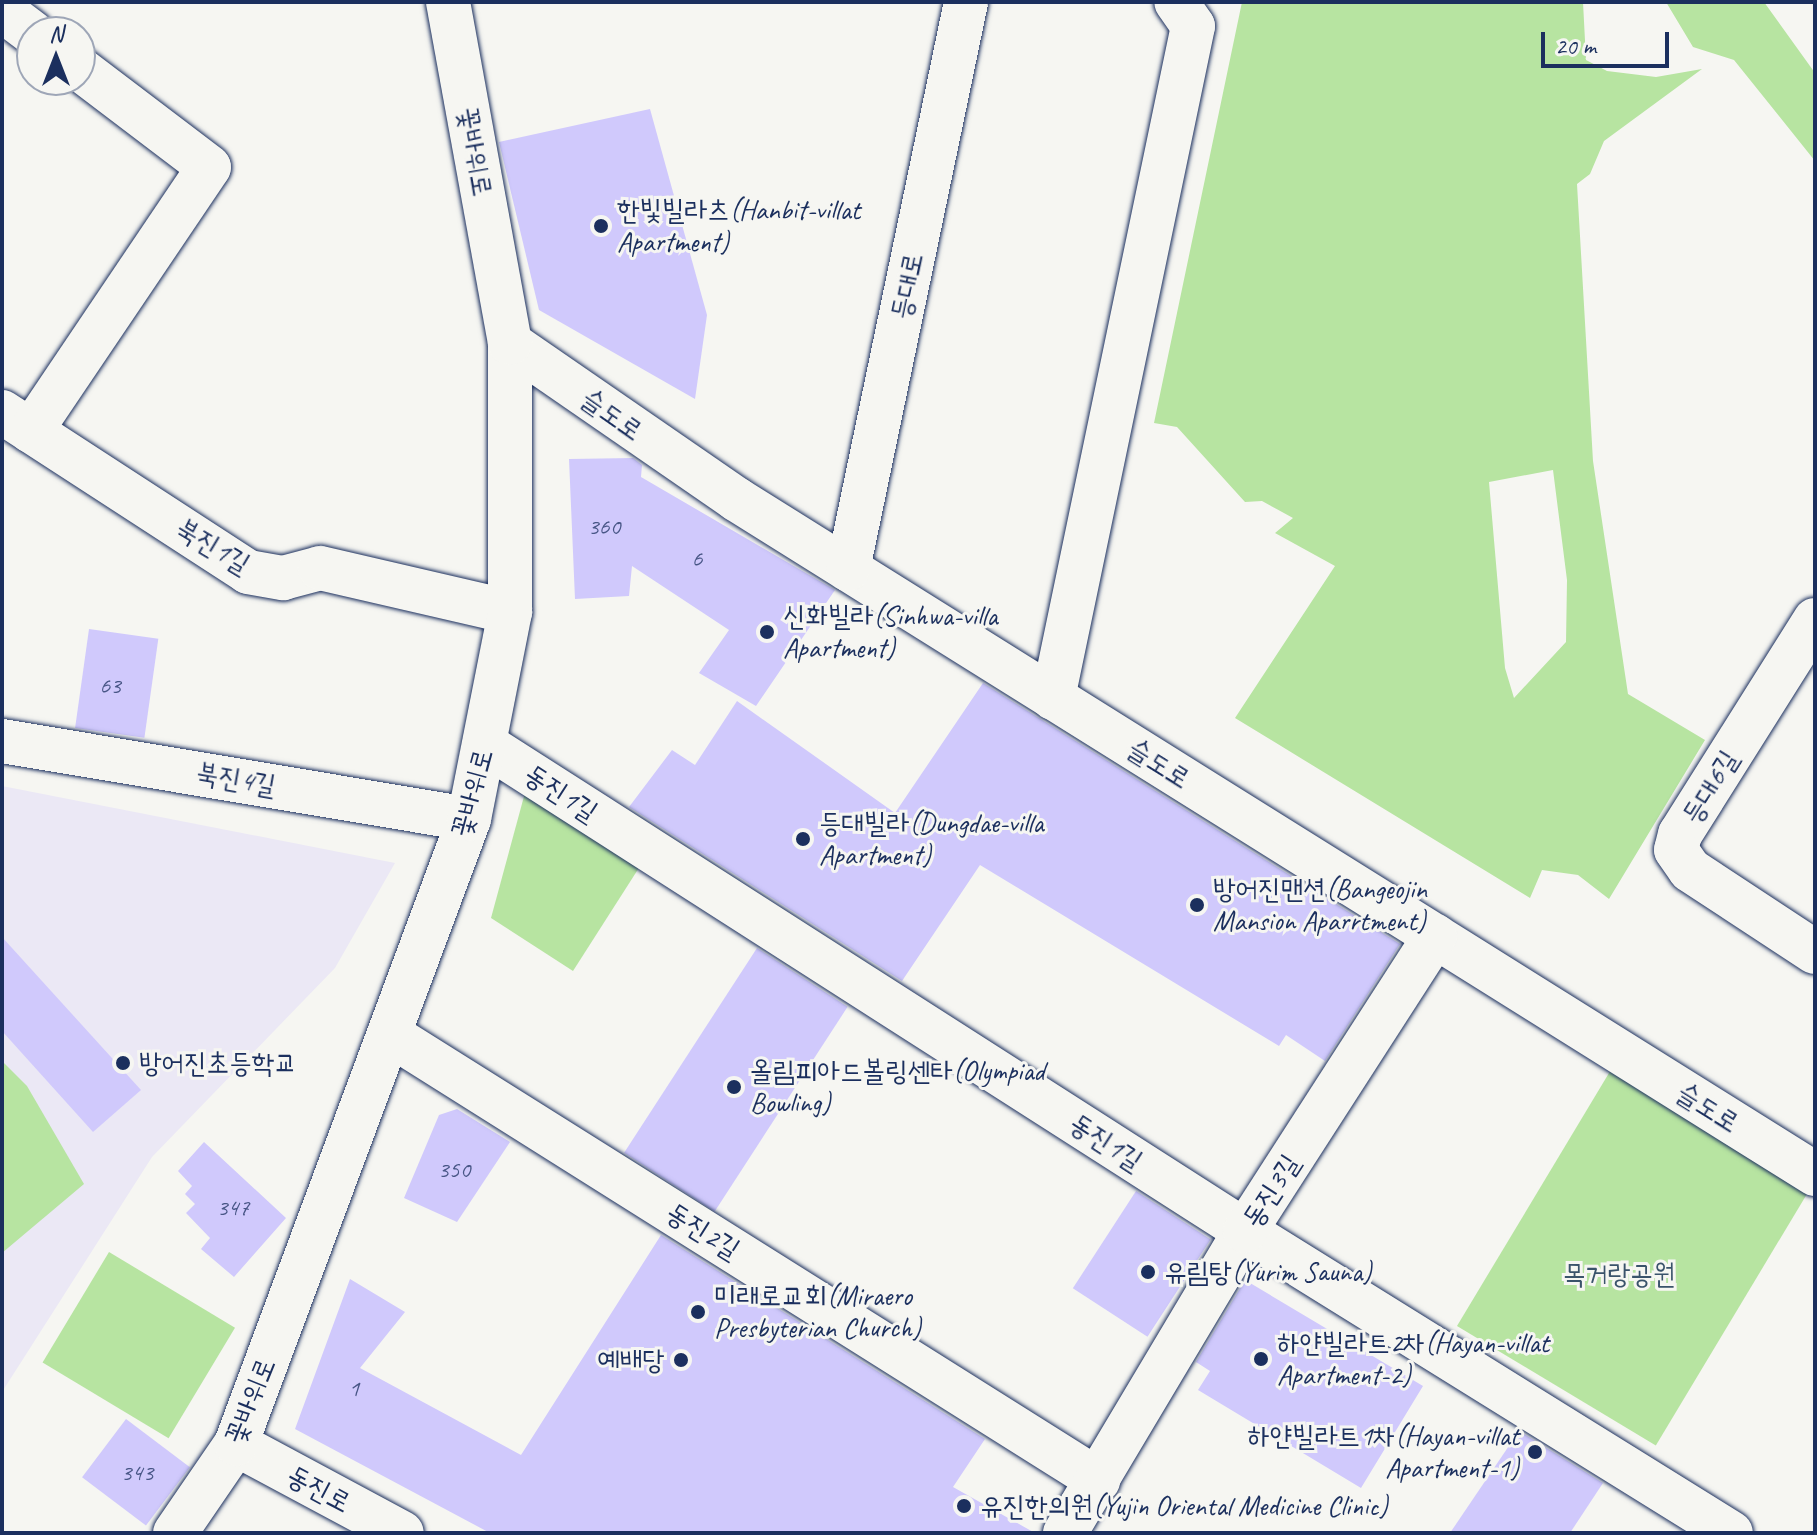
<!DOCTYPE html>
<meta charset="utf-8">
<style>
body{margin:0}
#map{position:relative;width:1817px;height:1535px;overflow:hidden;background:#f6f6f2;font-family:Caveat,"Poor Story",sans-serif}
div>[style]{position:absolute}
.built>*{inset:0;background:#ebe8f5}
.green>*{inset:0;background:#b7e4a1;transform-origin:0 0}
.building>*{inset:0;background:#d0c9fc;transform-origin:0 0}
.roads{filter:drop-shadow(0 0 2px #1b2f5e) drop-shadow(0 0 2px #1b2f5e)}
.minor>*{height:44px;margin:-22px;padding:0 22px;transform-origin:22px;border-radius:22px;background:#f6f6f2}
.tertiary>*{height:44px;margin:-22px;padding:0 22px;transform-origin:22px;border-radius:22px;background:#f6f6f2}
.dots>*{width:22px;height:22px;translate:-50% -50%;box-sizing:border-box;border:4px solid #f6f6f2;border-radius:50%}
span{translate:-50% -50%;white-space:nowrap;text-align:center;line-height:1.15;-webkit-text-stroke:6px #f6f6f2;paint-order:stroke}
.number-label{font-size:24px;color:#485686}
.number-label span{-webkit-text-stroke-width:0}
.street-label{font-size:28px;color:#1b2f5e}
.poi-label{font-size:28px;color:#1b2f5e}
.left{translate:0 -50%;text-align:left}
.right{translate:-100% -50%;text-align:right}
.park-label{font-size:28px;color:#3a536b}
.frame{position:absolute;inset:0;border:4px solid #1b2f5e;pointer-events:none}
.north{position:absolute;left:16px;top:16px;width:80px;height:80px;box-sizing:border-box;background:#f6f6f2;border:2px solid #9ea6b7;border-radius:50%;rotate:0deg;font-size:22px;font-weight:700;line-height:32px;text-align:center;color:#1b2f5e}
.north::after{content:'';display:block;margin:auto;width:28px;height:36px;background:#1b2f5e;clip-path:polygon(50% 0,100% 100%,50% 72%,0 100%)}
.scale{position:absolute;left:1541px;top:32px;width:128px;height:36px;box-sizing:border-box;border:4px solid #1b2f5e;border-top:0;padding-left:10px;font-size:24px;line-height:28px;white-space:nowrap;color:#1b2f5e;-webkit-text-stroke:6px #f6f6f2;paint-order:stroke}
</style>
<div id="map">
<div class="built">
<div style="clip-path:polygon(2px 786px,395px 863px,335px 968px,152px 1157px,2px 1392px)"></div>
</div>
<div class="green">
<div style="clip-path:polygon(evenodd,1242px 2px,1583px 2px,1586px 60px,1607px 71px,1656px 77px,1702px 69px,1604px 141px,1590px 174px,1577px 184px,1593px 461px,1628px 694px,1705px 740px,1609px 899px,1578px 875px,1542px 870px,1530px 898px,1235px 718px,1335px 566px,1275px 533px,1293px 518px,1262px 501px,1245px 502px,1177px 427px,1154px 423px,1242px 2px,1553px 470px,1567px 580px,1566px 642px,1514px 698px,1505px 668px,1489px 482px,1553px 470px)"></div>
<div style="clip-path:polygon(1666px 2px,1764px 2px,1815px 73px,1815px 161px,1734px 60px,1693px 47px)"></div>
<div style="clip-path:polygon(526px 789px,644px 860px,573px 971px,491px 918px)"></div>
<div style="clip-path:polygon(2px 1061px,27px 1086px,84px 1184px,2px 1253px)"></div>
<div style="left:1612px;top:1068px;width:232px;height:301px;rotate:31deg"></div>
<div style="left:109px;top:1252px;width:147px;height:129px;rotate:31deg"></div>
</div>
<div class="building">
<div style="clip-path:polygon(650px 109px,707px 315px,695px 399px,539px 310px,499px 142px)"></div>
<div style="clip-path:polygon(633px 458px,642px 465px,641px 477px,835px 590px,756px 706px,699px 673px,729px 630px,632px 566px,629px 596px,575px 599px,569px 459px)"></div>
<div style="left:89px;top:629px;width:70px;height:100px;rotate:8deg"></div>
<div style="clip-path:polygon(983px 683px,1400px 944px,1325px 1061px,1286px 1035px,1279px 1046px,980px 865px,902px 981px,629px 807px,672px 750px,695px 765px,737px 701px,895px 813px)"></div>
<div style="clip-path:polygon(2px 937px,141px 1090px,93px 1132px,2px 1031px)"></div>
<div style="left:757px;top:948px;width:108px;height:244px;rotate:33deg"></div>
<div style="clip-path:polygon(457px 1109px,510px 1142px,457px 1222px,404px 1198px,439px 1115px)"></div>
<div style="clip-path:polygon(204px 1142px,286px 1218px,234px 1277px,201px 1249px,210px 1238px,186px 1213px,195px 1204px,185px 1194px,192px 1186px,178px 1171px)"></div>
<div style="left:1136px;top:1191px;width:89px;height:116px;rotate:33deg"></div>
<div style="clip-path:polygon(661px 1235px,985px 1439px,953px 1487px,1035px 1533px,490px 1533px,295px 1429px,350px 1279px,405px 1312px,360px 1368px,521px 1455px)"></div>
<div style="clip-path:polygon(1245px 1280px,1423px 1386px,1361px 1488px,1198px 1390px,1210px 1371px,1196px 1362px)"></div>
<div style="left:126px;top:1419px;width:80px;height:73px;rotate:37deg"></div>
<div style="clip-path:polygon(1519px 1431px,1603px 1483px,1570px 1533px,1450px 1533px)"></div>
</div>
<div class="roads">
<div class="minor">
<div style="left:2px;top:10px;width:38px;rotate:37deg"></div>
<div style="left:510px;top:343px;width:275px;rotate:34.6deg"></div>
<div style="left:736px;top:499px;width:1273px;rotate:32.03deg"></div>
<div style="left:2px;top:412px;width:293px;rotate:33deg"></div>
<div style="left:248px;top:572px;width:36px;rotate:10deg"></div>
<div style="left:283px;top:578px;width:38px;rotate:-15deg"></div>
<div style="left:320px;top:568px;width:195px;rotate:13deg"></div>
<div style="left:31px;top:431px;width:318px;rotate:-56deg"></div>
<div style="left:209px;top:167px;width:162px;rotate:-142.8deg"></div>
<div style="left:1815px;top:620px;width:253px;rotate:122.2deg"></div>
<div style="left:1680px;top:834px;width:16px;rotate:104deg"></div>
<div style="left:1676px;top:850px;width:24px;rotate:55deg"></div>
<div style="left:1690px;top:870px;width:149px;rotate:33.3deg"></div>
<div style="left:1053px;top:698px;width:686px;rotate:-78.23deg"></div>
<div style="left:1193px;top:26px;width:29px;rotate:-125deg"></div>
<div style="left:2px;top:741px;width:473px;rotate:9.5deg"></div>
<div style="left:486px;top:745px;width:901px;rotate:32.63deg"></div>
<div style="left:1245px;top:1231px;width:572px;rotate:31.86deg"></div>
<div style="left:389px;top:1034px;width:838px;rotate:32.17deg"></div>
<div style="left:1065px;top:1533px;width:352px;rotate:-59.2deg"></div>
<div style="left:1245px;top:1231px;width:351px;rotate:-57.2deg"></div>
</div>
<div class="tertiary">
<div style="left:848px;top:569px;width:579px;rotate:-78.24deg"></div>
<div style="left:236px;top:1444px;width:188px;rotate:28.2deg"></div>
<div style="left:175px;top:1533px;width:108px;rotate:-55.6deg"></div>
<div style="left:236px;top:1444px;width:667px;rotate:-69.55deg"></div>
<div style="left:469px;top:819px;width:211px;rotate:-78.8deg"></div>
<div style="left:510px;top:612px;width:269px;rotate:-90deg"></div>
<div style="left:510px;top:343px;width:347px;rotate:-100.3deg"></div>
</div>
</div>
<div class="dots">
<div style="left:601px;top:226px;background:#1b2f5e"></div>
<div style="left:767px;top:632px;background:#1b2f5e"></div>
<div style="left:803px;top:839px;background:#1b2f5e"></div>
<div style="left:1197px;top:905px;background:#1b2f5e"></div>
<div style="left:123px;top:1063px;background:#1b2f5e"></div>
<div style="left:734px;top:1087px;background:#1b2f5e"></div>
<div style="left:1148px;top:1272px;background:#1b2f5e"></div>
<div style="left:698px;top:1312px;background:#1b2f5e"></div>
<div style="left:1261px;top:1359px;background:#1b2f5e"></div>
<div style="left:681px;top:1360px;background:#1b2f5e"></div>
<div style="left:1535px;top:1452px;background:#1b2f5e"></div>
<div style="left:964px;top:1506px;background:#1b2f5e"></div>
</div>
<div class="number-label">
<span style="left:604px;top:527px">360</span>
<span style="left:697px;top:559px">6</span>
<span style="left:110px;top:686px">63</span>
<span style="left:454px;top:1170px">350</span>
<span style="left:233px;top:1208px">347</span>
<span style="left:354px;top:1389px">1</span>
<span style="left:137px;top:1473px">343</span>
</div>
<div class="street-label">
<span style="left:475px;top:152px;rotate:80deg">꽃바위로</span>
<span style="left:907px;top:286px;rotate:-78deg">등대로</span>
<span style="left:612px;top:415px;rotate:35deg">슬도로</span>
<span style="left:213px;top:546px;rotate:31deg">북진1길</span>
<span style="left:1159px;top:764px;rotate:32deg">슬도로</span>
<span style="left:236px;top:779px;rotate:10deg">북진4길</span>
<span style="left:1710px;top:787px;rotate:-58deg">등대6길</span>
<span style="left:472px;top:793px;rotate:-75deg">꽃바위로</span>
<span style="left:561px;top:793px;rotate:33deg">동진1길</span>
<span style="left:1708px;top:1108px;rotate:32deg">슬도로</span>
<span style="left:1106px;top:1142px;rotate:33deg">동진1길</span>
<span style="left:1271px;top:1191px;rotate:-57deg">동진3길</span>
<span style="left:703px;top:1231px;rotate:32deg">동진2길</span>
<span style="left:250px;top:1401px;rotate:-68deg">꽃바위로</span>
<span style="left:319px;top:1489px;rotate:28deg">동진로</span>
</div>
<div class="poi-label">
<span class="left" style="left:617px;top:226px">한빛빌라츠(Hanbit-villat<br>Apartment)</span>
<span class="left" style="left:783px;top:632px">신화빌라(Sinhwa-villa<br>Apartment)</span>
<span class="left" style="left:819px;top:839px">등대빌라(Dungdae-villa<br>Apartment)</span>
<span class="left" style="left:1213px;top:905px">방어진맨션(Bangeojin<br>Mansion Aparrtment)</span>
<span class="left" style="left:139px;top:1063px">방어진초등학교</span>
<span class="left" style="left:750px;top:1087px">올림피아드볼링센타(Olympiad<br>Bowling)</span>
<span class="left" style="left:1164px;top:1272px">유림탕(Yurim Sauna)</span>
<span class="left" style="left:714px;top:1312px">미래로교회(Miraero<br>Presbyterian Church)</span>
<span class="left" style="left:1277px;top:1359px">하얀빌라트2차(Hayan-villat<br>Apartment-2)</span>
<span class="right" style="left:665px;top:1360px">예배당</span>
<span class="right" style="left:1519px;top:1452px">하얀빌라트1차(Hayan-villat<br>Apartment-1)</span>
<span class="left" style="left:980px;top:1506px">유진한의원(Yujin Oriental Medicine Clinic)</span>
</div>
<div class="park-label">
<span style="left:1619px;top:1274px">목거랑공원</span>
</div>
<div class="frame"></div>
<div class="north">N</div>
<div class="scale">20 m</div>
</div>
